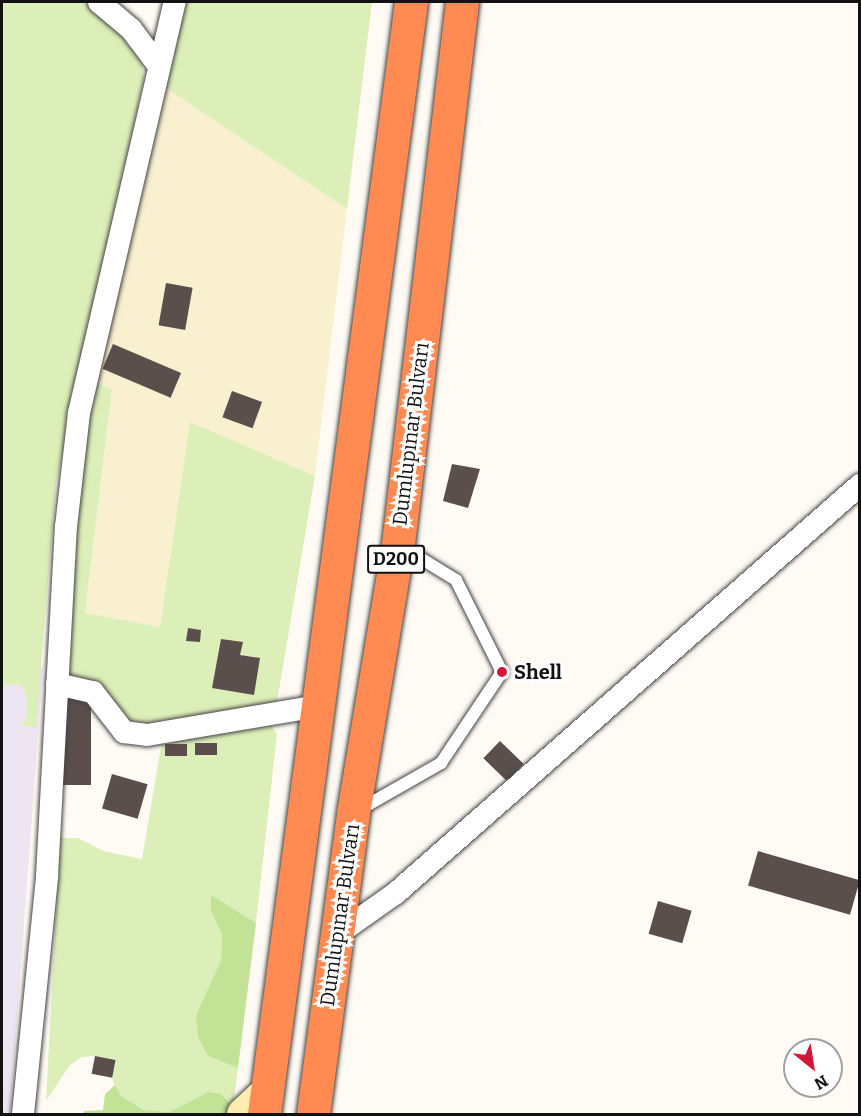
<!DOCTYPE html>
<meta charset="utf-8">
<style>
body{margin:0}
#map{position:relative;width:861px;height:1116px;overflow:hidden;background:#fffbf4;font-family:Bitter,serif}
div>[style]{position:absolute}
.industrial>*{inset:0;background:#ede5f0}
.farmland>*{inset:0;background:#f9f0d0}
.green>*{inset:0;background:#dcefb8}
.forest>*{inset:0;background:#c2e296}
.building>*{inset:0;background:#5b4f4b;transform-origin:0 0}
.roads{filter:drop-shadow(0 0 2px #444) drop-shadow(0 0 2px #444)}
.lane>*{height:12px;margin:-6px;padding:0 6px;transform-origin:6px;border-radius:6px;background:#fff}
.street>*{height:22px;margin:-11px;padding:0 11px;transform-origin:11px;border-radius:11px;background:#fff}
.secondary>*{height:32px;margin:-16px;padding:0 16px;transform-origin:16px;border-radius:16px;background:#ffecaf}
.highway>*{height:33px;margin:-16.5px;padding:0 16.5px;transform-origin:16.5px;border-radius:16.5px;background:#ff8a52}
.dots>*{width:16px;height:16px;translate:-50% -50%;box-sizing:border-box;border:3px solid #fff;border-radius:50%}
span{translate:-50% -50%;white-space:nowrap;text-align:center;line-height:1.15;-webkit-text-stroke:6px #fff;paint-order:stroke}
.shield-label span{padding:2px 4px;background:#fff;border:2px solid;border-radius:4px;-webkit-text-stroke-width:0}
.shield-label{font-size:18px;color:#111;font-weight:700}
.street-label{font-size:20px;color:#111}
.poi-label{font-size:20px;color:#111;font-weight:700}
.left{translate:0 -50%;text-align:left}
.frame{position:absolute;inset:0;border:3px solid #111;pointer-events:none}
.north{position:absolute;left:783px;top:1038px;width:60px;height:60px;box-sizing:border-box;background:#fff;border:2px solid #a0a0a0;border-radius:50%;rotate:150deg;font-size:16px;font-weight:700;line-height:24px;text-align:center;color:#111}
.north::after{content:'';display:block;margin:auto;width:21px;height:27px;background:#d21839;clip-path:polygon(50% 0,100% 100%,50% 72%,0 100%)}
</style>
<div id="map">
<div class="industrial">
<div style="clip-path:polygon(2px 666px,43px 667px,10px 1114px,2px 1114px)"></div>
</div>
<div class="farmland">
<div style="clip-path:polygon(162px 85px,347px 209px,315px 476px,190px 423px,160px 627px,85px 613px,112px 390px,97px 383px)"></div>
</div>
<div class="green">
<div style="clip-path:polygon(2px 2px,83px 2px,96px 7px,140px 58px,144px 78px,56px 484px,36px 727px,22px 726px,27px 713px,26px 694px,21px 685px,2px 684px)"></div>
<div style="clip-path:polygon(183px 2px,372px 2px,347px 209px,162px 85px)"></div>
<div style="clip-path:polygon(97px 383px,112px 389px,85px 613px,160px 627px,190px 422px,315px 476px,276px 708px,131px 727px,63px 668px,86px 429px)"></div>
<div style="clip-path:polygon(271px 725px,277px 734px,256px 923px,211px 896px,211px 911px,222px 935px,221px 960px,196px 1015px,208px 1056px,238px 1068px,233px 1107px,208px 1092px,169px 1112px,144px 1110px,121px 1096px,112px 1079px,116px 1060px,95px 1056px,82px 1057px,70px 1065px,46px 1101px,60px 838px,78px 838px,104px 851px,142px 859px,162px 740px)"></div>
</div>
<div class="forest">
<div style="clip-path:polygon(211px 895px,256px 923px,238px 1068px,208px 1056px,198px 1037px,196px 1015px,221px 960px,222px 935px,211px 911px)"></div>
<div style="clip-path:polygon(115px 1085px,121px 1096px,144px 1110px,169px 1112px,208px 1092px,221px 1094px,233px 1107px,228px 1114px,83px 1114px,84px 1111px,103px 1110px,105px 1094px)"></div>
</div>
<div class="building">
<div style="left:166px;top:283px;width:27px;height:43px;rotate:10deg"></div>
<div style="left:113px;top:344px;width:74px;height:27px;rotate:23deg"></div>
<div style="left:232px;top:391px;width:32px;height:28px;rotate:20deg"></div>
<div style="clip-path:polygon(452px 464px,480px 469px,468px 508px,443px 501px)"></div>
<div style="clip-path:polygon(188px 628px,201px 630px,200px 642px,186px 641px)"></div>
<div style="clip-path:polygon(221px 639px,243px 642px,240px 655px,260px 658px,254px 695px,212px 688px)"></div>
<div style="left:63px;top:696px;width:28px;height:89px"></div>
<div style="left:500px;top:741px;width:33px;height:24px;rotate:44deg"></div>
<div style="left:195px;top:743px;width:22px;height:12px"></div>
<div style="left:165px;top:744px;width:22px;height:12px"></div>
<div style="left:112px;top:774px;width:37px;height:36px;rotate:16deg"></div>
<div style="left:758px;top:851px;width:106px;height:36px;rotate:16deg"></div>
<div style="left:658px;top:901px;width:35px;height:34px;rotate:16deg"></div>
<div style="left:95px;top:1056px;width:21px;height:18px;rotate:11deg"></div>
</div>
<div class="roads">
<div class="lane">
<div style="left:357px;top:811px;width:97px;rotate:-29.7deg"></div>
<div style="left:441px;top:763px;width:110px;rotate:-56.2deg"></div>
<div style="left:502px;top:672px;width:103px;rotate:-116.6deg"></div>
<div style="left:456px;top:580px;width:67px;rotate:-148.4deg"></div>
</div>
<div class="street">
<div style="left:99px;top:2px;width:42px;rotate:40.2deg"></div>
<div style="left:131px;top:29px;width:45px;rotate:53.1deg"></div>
<div style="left:57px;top:684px;width:37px;rotate:13deg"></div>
<div style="left:93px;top:692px;width:51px;rotate:52.2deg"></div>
<div style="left:124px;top:732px;width:23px;rotate:7deg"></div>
<div style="left:147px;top:735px;width:173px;rotate:-9.6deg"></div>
<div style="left:338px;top:934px;width:71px;rotate:-35.3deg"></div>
<div style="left:396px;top:893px;width:618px;rotate:-41.33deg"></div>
<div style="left:23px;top:1114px;width:239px;rotate:-84.2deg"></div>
<div style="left:47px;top:876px;width:350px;rotate:-86.9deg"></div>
<div style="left:66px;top:527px;width:115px;rotate:-83.5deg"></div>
<div style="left:79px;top:413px;width:422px;rotate:-76.9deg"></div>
</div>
<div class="secondary">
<div style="left:243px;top:1114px;width:33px;rotate:-43deg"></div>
</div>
<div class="highway">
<div style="left:264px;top:1114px;width:1122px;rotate:-82.47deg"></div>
<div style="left:313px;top:1114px;width:304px;rotate:-82.4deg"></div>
<div style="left:353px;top:813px;width:273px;rotate:-80.5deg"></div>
<div style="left:398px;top:544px;width:546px;rotate:-83.27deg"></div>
</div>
</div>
<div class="dots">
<div style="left:502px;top:672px;background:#d21839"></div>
</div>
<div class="shield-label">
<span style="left:396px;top:559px">D200</span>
</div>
<div class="street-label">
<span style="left:411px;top:434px;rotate:-83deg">Dumlupınar Bulvarı</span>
<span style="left:340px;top:915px;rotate:-82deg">Dumlupınar Bulvarı</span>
</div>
<div class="poi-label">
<span class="left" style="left:514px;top:672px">Shell</span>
</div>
<div class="frame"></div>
<div class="north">N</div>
</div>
